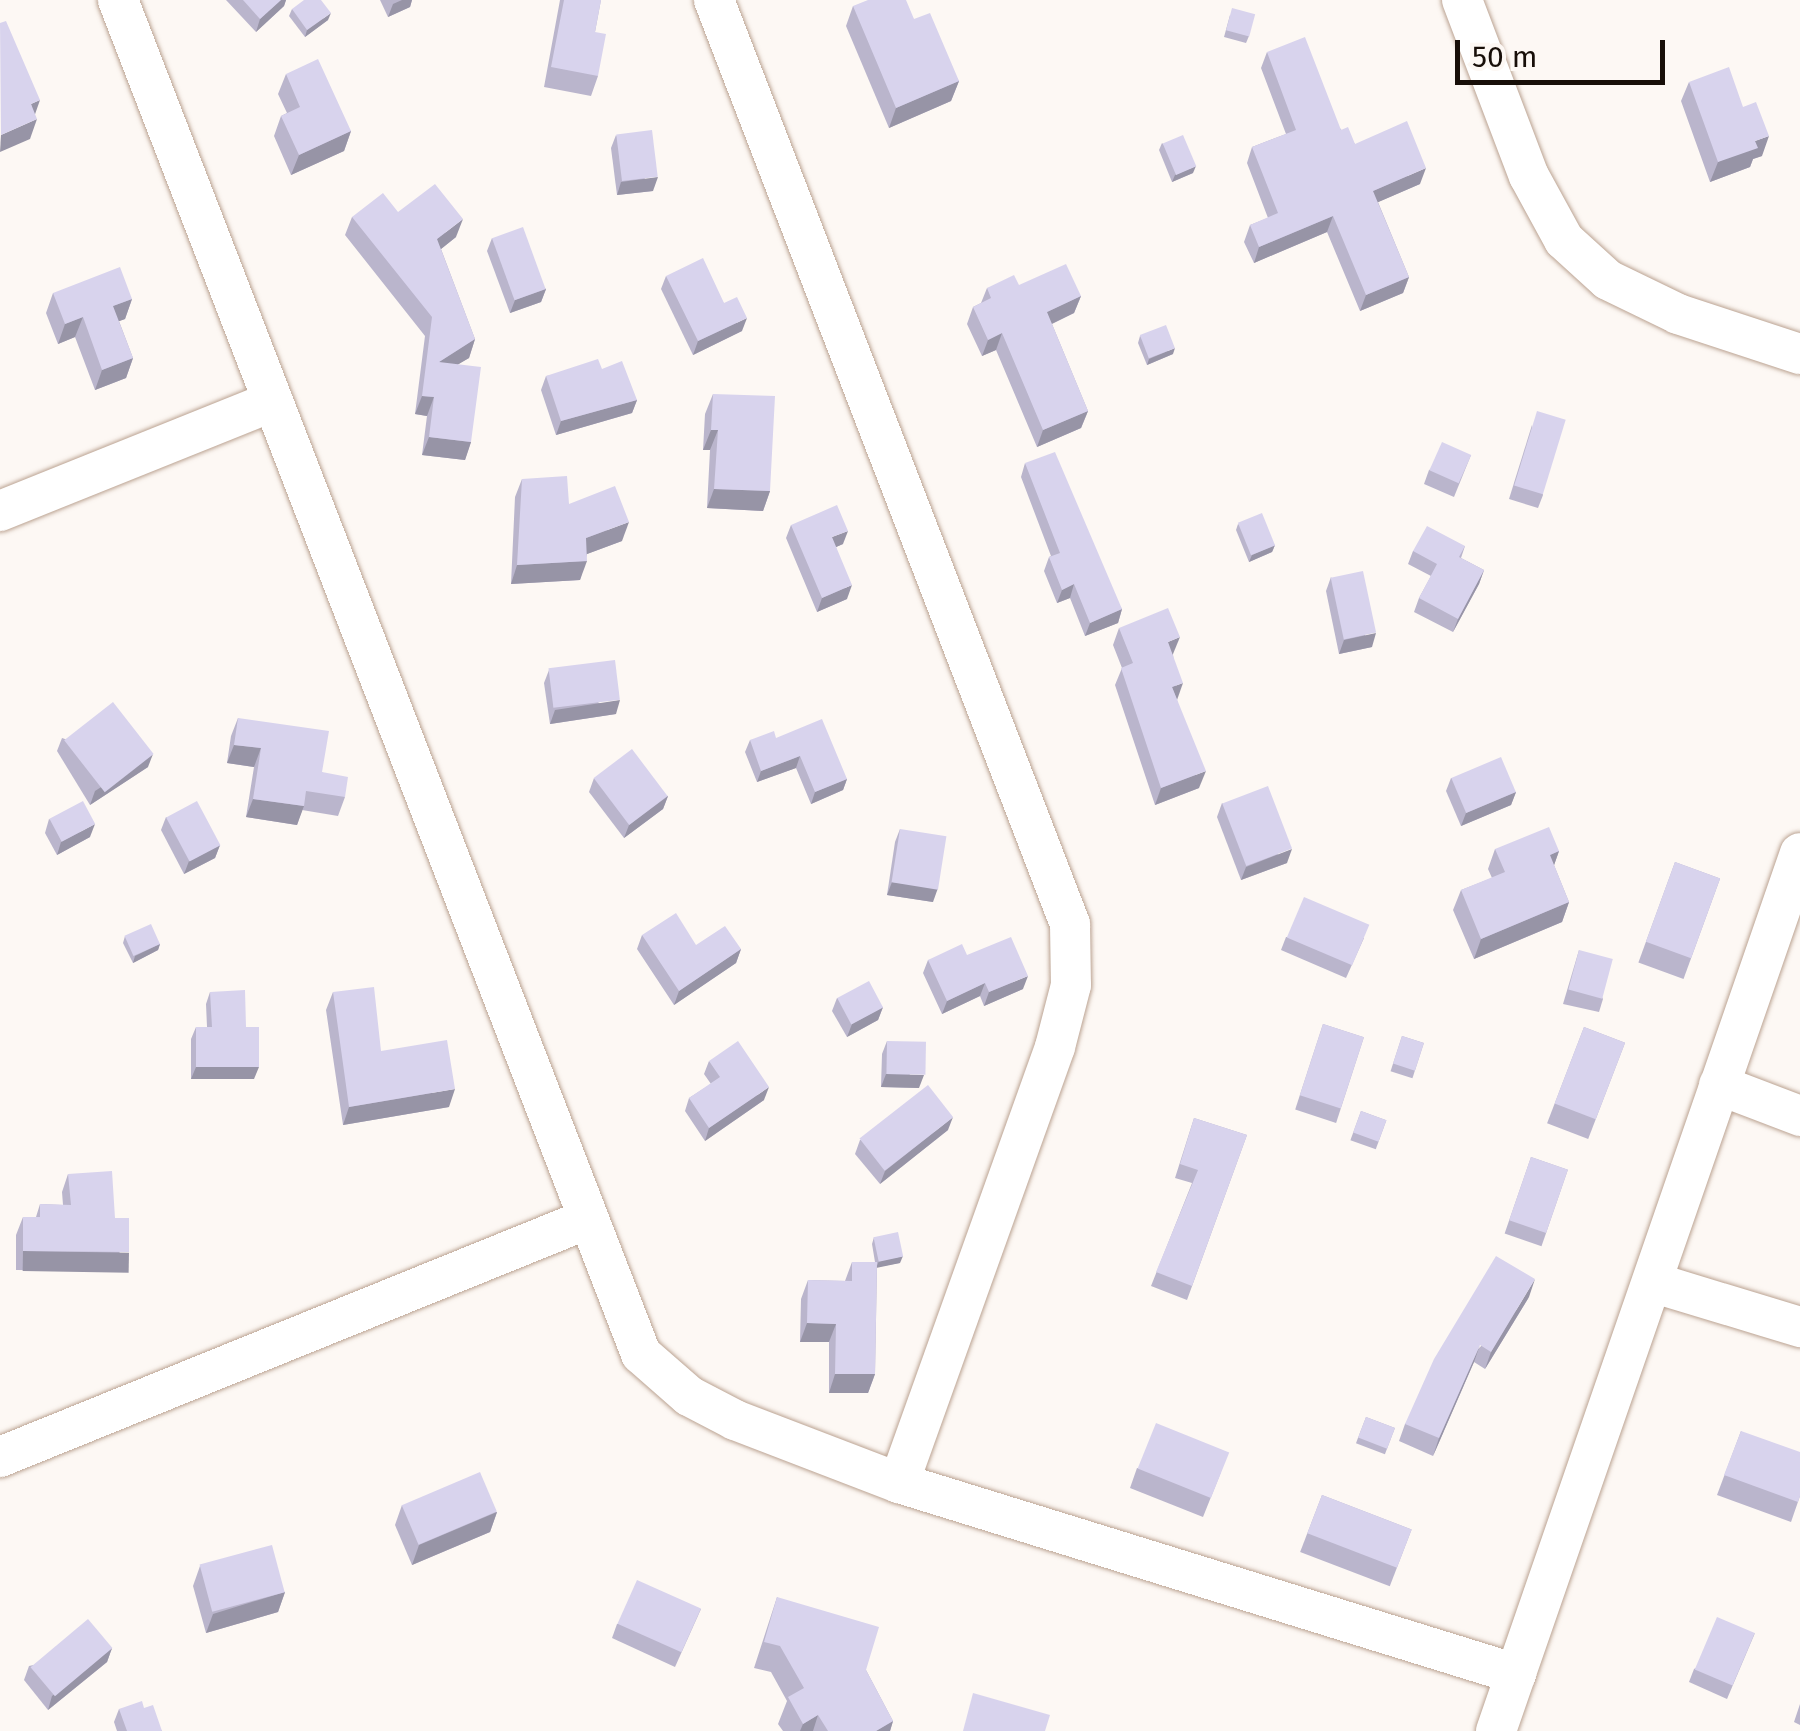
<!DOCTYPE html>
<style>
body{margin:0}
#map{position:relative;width:1800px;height:1731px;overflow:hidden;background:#fdf8f4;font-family:"Fira Sans",sans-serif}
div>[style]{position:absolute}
.roads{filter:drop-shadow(0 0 2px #bba392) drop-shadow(0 0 2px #bba392)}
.minor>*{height:40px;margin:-20px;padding:0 20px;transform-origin:20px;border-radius:20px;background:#fff}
.wall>*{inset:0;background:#bab5cc;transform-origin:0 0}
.shaded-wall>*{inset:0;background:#9794a6;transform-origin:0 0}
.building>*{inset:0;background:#d8d3ed;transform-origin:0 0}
span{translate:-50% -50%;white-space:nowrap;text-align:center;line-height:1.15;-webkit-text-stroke:10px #fdf8f4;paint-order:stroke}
.scale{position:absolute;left:1455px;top:40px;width:210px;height:45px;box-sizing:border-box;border:5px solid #180f09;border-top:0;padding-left:12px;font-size:30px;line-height:35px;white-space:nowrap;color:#180f09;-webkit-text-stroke:8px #fdf8f4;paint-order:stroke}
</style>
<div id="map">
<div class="roads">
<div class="minor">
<div style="left:118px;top:0;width:1451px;rotate:68.88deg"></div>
<div style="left:641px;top:1354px;width:64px;rotate:41.2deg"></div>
<div style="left:689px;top:1396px;width:52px;rotate:27.6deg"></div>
<div style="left:735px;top:1420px;width:176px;rotate:21deg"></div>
<div style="left:899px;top:1483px;width:646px;rotate:17.2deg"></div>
<div style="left:714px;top:0;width:990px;rotate:68.93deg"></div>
<div style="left:1070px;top:924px;width:61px;rotate:89.1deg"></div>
<div style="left:1071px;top:985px;width:64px;rotate:104.5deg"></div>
<div style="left:1055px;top:1047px;width:463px;rotate:109.7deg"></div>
<div style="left:1462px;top:0;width:188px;rotate:69.2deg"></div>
<div style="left:1529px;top:176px;width:73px;rotate:61.3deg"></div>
<div style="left:1564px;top:240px;width:59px;rotate:42.3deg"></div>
<div style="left:1608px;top:280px;width:78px;rotate:25.9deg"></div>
<div style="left:1678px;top:314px;width:128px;rotate:18.2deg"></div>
<div style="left:0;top:511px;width:294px;rotate:-21.9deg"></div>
<div style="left:1719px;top:1085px;width:87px;rotate:20.9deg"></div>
<div style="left:1655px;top:1283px;width:152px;rotate:16.9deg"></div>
<div style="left:0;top:1457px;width:631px;rotate:-22.05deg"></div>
<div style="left:1496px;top:1731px;width:929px;rotate:-70.9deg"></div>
</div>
</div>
<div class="wall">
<div style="clip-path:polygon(226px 0,286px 0,284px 6px,256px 32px)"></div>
<div style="clip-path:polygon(380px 0,412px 0,410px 7px,388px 17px)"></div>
<div style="clip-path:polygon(560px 0,601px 0,595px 32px,598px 76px,591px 96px,544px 87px)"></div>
<div style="clip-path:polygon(853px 6px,914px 19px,959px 81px,951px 101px,889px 128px,846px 26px)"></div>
<div style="clip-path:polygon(292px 9px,328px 20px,305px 37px,289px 16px)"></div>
<div style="clip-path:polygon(1230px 15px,1249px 36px,1246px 43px,1224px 37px)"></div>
<div style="clip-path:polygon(1267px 52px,1355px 144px,1420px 184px,1378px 202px,1409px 277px,1403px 293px,1360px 311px,1327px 232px,1254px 263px,1244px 242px,1250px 225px,1268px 218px,1247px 163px,1252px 147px,1286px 134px,1261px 68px)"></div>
<div style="clip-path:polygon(286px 74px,351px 131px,344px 151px,291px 175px,274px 136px,281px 116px,287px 113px,278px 94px)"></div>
<div style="clip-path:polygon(1689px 82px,1762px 156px,1753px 159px,1750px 167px,1710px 182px,1681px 101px)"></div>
<div style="clip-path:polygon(616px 135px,653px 191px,617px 195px,611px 148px)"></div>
<div style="clip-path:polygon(1162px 143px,1193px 173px,1172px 182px,1159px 150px)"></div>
<div style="clip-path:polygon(398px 212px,456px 237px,441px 249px,475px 339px,469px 358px,458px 364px,471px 442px,465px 460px,422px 455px,427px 416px,415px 414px,425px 336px,345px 235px,352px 217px)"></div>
<div style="clip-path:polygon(492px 238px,546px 289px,541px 302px,510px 313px,487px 251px)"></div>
<div style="clip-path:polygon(666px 276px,724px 303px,742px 331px,693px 355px,661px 289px)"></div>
<div style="clip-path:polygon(1019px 285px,1081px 296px,1074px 313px,1052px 324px,1088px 411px,1081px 428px,1037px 447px,996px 350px,982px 356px,967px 324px,973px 307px,981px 303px,987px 288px)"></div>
<div style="clip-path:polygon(53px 293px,132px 299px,125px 319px,119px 321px,133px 358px,126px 378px,95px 390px,75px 337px,58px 344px,46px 313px)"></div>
<div style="clip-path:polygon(1140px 336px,1173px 354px,1147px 365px,1138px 343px)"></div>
<div style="clip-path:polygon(602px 369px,637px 400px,632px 413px,556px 435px,541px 390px,546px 376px)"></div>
<div style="clip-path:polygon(713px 394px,770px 491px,763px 511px,707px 508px,710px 450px,703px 450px,705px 414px)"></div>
<div style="clip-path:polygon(1532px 425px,1543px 495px,1538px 508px,1509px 499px)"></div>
<div style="clip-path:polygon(1471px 455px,1454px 497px,1424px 484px,1429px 470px)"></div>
<div style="clip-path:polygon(1025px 463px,1122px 609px,1118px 623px,1085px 636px,1070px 598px,1057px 603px,1044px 571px,1049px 557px,1051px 556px,1021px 477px)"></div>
<div style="clip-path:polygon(522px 479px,569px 504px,622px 541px,587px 554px,580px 580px,511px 584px,515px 497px)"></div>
<div style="clip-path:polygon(1238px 524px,1275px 545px,1272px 552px,1249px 562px,1236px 530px)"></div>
<div style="clip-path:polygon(791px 525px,843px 544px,836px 547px,847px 599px,817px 612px,786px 538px)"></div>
<div style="clip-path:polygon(1465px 546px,1461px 558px,1484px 570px,1479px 584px,1453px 632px,1414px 612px,1419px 598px,1431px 576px,1408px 564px,1413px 551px)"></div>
<div style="clip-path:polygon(1331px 577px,1372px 647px,1339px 654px,1326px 591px)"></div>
<div style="clip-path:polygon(1119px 628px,1173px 654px,1177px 700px,1199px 788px,1155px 805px,1115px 685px,1122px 668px,1113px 645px)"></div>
<div style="clip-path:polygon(549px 670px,616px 714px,550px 724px,544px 683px)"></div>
<div style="clip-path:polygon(238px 718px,322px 772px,345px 797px,338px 816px,302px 810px,297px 825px,246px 817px,254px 767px,227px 763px,231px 736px)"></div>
<div style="clip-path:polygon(62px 738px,148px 767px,90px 805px,57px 751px)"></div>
<div style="clip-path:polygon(776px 738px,847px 779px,843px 790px,811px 804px,796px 768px,757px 782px,745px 752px,750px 740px)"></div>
<div style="clip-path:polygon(594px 778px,668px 796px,663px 809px,624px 838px,589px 792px)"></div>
<div style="clip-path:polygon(1451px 778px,1516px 792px,1511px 805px,1461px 826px,1446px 791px)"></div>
<div style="clip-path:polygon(1222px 803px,1287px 863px,1241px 880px,1217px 817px)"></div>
<div style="clip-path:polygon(166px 817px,220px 845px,215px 858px,184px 874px,161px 830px)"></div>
<div style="clip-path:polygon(49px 819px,90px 837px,57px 855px,45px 833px)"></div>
<div style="clip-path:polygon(900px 829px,933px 902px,887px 895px,895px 842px)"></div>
<div style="clip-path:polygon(1495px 849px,1559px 851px,1554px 865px,1569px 902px,1562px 922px,1474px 959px,1453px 910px,1461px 890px,1492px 878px,1488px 869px)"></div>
<div style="left:1675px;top:862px;width:48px;height:107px;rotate:20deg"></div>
<div style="clip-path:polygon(642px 935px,696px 945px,741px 949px,736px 963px,674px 1005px,637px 949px)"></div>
<div style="clip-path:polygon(125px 936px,160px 944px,158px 950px,133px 963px,123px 943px)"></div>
<div style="clip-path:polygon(1286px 937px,1364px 938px,1346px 978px,1281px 950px)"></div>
<div style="clip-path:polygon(1579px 950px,1603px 999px,1599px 1012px,1563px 1004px)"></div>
<div style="clip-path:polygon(967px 955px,1023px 989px,984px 1006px,980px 996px,942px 1014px,923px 973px,928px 960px)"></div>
<div style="clip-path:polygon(210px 992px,246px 1027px,254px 1079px,191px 1079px,191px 1039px,196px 1027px,207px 1027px,206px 1004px)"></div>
<div style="clip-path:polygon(333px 992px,381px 1051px,449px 1107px,343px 1125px,326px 1010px)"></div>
<div style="clip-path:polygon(837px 998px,883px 1007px,878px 1020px,847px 1037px,832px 1011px)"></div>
<div style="left:1323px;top:1024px;width:43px;height:90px;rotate:18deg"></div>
<div style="left:1584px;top:1027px;width:44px;height:103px;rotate:21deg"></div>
<div style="left:1402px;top:1036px;width:23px;height:37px;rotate:18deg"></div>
<div style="clip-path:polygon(887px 1041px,919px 1088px,881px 1087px,882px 1054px)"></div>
<div style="clip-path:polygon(709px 1061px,764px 1100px,705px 1141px,685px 1111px,689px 1098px,711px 1084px,704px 1074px)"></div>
<div style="left:1361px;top:1111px;width:27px;height:31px;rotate:20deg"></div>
<div style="clip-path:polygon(1194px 1118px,1247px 1135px,1187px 1300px,1151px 1286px,1192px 1183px,1175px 1178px)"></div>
<div style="clip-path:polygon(948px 1130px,880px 1184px,855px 1154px,860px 1140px)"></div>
<div style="left:1531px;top:1157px;width:39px;height:81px;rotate:19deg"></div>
<div style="clip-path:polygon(68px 1174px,115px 1218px,122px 1271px,16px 1270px,16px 1235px,23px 1217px,36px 1217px,40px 1204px,63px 1205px,62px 1192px)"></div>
<div style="clip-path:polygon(874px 1237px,900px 1263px,877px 1267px,875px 1374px,868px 1393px,829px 1393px,829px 1342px,800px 1342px,801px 1299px,808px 1280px,845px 1281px,852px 1262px,875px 1262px,872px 1244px)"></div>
<div style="clip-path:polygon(1529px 1297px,1485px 1369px,1474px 1362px,1433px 1456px,1399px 1441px,1405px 1424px)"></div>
<div style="left:1366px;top:1417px;width:31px;height:28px;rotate:21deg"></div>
<div style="clip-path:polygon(1741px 1431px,1800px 1496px,1791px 1522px,1717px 1495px)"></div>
<div style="clip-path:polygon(1137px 1468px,1221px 1472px,1203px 1517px,1130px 1488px)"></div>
<div style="left:1322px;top:1495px;width:96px;height:61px;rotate:21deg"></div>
<div style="clip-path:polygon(402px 1505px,497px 1512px,490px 1532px,412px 1565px,395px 1525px)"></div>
<div style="clip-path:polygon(200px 1566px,285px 1592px,278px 1612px,206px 1633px,193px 1586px)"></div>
<div style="clip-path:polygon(777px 1597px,866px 1670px,893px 1721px,890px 1731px,783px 1731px,778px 1724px,787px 1701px,771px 1672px,754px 1668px)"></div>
<div style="clip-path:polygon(701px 1609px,675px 1667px,612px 1638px,617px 1624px)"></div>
<div style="clip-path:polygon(1755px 1633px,1727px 1699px,1689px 1682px,1694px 1669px)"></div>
<div style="clip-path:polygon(112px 1648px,107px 1662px,48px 1710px,24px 1680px,29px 1666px)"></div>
<div style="clip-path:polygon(1800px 1704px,1800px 1725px,1794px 1722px)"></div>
<div style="clip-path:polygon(144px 1708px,162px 1731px,117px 1731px,114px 1722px,119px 1709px)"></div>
</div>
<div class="shaded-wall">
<div style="clip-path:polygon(281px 0,286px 0,284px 6px,256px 32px,260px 19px)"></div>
<div style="clip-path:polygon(402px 0,412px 0,410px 7px,388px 17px,393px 4px)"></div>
<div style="clip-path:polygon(331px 13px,328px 20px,305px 37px,307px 30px)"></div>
<div style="clip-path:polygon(959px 81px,951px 101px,889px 128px,896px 108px)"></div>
<div style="clip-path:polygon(40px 100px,33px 120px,31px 104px)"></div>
<div style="clip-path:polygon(37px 119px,30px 139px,0 152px,1px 135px)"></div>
<div style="clip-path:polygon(351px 131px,344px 151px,291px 175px,299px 155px)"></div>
<div style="clip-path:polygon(1769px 136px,1762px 156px,1753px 159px,1750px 167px,1710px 182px,1718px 162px,1755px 141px)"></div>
<div style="clip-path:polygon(1196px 166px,1193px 173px,1172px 182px,1175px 175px)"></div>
<div style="clip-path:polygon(1426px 168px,1420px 184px,1367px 207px,1373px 191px)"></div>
<div style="clip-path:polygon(658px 177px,653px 191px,617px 195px,621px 182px)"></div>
<div style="clip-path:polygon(1333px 216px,1327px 232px,1254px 263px,1259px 247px)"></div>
<div style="clip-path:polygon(463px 219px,456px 237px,431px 257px,437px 239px)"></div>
<div style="clip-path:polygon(1409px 277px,1403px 293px,1360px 311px,1366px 295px)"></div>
<div style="clip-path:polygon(546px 289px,541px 302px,510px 313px,515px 300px)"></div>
<div style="clip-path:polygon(1081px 296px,1074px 313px,1041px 329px,1047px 312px)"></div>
<div style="clip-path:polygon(132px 299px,125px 319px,106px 326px,113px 306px)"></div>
<div style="clip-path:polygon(83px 317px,75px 337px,58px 344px,65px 324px)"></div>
<div style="clip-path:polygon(747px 318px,742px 331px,693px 355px,698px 341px)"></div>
<div style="clip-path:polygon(1002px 333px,996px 350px,982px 356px,988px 340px)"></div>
<div style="clip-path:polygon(475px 339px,469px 358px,432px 380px,439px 362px)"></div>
<div style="clip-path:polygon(1175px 348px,1173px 354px,1147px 365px,1149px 359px)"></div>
<div style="clip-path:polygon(133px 358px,126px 378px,95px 390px,102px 370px)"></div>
<div style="clip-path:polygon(422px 396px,434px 397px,427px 416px,415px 414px)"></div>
<div style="clip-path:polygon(637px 400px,632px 413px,556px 435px,561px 421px)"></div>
<div style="clip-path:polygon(1088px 411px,1081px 428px,1037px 447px,1043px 430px)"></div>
<div style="clip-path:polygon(711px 430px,718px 430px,710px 450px,703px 450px)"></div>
<div style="clip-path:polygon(429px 437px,471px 442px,465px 460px,422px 455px)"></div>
<div style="clip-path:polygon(714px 489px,770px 491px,763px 511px,707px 508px)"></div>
<div style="clip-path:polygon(629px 522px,622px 541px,579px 557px,586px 538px)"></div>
<div style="clip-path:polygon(848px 531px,843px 544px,827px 551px,832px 537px)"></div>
<div style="clip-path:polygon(1275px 545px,1272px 552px,1249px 562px,1252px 555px)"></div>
<div style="clip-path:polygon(587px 561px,580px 580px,511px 584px,517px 565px)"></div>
<div style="clip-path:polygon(1484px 570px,1479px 584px,1453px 632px,1458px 619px)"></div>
<div style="clip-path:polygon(1074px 584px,1070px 598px,1057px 603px,1062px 590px)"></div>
<div style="clip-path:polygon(852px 585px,847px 599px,817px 612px,822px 598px)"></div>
<div style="clip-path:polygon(1122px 609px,1118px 623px,1085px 636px,1090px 623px)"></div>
<div style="clip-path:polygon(1376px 633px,1372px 647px,1339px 654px,1344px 640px)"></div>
<div style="clip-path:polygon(1180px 637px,1173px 654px,1161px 659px,1168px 642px)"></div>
<div style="clip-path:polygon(1183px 683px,1177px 700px,1172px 687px)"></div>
<div style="clip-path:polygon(620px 700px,616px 714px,550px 724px,555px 710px)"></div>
<div style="clip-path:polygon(234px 745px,261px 748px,254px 767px,227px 763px)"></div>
<div style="clip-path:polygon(153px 754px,148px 767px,90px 805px,95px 791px)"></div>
<div style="clip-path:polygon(800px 756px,796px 768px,757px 782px,761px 771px)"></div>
<div style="clip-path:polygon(1206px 771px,1199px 788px,1155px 805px,1161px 788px)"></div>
<div style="clip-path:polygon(847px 779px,843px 790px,811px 804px,815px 792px)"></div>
<div style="clip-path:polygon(1516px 792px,1511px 805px,1461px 826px,1466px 813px)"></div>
<div style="clip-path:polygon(668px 796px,663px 809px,624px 838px,629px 825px)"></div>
<div style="clip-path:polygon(253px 799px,304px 806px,297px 825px,246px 817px)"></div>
<div style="clip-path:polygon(95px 824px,90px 837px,57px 855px,61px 842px)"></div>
<div style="clip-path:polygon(220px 845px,215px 858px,184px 874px,189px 861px)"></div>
<div style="clip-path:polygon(1292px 849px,1287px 863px,1241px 880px,1246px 867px)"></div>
<div style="clip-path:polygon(1559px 851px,1552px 871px,1550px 855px)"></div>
<div style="clip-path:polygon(892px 882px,938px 888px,933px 902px,887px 895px)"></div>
<div style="clip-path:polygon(1569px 902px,1562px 922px,1474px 959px,1481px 939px)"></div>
<div style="clip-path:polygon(160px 944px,158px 950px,133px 963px,135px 956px)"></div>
<div style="clip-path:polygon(741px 949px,736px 963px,674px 1005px,679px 991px)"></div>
<div style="clip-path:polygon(1028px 976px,1023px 989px,984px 1006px,989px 992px)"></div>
<div style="clip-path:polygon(985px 983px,980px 996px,942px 1014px,947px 1001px)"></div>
<div style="clip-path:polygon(883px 1007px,878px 1020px,847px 1037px,852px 1024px)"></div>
<div style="clip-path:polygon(196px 1067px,259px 1067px,254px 1079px,191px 1079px)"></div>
<div style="clip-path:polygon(886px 1074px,924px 1075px,919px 1088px,881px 1087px)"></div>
<div style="clip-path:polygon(769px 1087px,764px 1100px,705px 1141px,709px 1128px)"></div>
<div style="clip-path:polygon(455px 1089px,449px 1107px,343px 1125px,349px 1107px)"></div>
<div style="clip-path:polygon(953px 1117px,948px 1130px,880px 1184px,885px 1171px)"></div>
<div style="left:23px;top:1251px;width:106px;height:20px;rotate:1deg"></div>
<div style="clip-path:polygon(903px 1256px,900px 1263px,876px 1268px,879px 1261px)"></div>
<div style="clip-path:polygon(1535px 1279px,1529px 1297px,1485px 1369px,1491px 1352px)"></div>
<div style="clip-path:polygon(807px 1323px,836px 1324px,829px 1342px,800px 1342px)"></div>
<div style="clip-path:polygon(1480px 1345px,1474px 1362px,1433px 1456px,1439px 1438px)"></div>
<div style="clip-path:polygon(835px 1374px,875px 1374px,868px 1393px,829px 1393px)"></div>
<div style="clip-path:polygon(497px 1512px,490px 1532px,412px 1565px,419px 1545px)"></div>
<div style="clip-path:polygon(285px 1592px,278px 1612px,206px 1633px,213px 1614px)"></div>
<div style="clip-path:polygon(112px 1648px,107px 1662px,48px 1710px,52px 1696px)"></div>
<div style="clip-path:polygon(818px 1715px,813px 1731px,800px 1731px,803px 1724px)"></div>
<div style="clip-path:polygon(893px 1721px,890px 1731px,876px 1731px)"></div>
</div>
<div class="building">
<div style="clip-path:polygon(243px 0,281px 0,260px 19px)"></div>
<div style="clip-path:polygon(304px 0,321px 0,331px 13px,307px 30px,292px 9px)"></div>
<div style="clip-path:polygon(564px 0,601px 0,595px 32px,606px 34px,598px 76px,551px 67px)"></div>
<div style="clip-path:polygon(868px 0,906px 0,914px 19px,930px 13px,959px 81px,896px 108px,853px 6px)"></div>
<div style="left:1232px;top:8px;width:24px;height:23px;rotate:15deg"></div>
<div style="clip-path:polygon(6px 21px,40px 100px,31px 104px,37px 119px,1px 135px,0 23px)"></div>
<div style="clip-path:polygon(1305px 37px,1341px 130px,1348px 127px,1355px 144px,1407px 121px,1426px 168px,1373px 191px,1409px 277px,1366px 295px,1333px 216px,1259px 247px,1250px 225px,1278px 213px,1252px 147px,1296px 130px,1267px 52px)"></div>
<div style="clip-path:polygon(318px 59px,351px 131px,299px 155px,281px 116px,300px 107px,286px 74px)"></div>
<div style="clip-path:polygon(1729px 67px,1743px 107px,1756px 102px,1769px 136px,1755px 141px,1758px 148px,1718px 162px,1689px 82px)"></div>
<div style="left:652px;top:130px;width:47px;height:36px;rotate:83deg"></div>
<div style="left:1183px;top:135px;width:34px;height:22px;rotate:67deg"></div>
<div style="clip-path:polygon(435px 184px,463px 219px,437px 239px,475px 339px,439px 362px,481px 367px,471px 442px,429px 437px,434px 397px,422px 396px,432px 317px,352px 217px,383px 193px,398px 212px)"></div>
<div style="left:523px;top:227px;width:66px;height:33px;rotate:70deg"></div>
<div style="clip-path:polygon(703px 258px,724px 303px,737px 297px,747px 318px,698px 341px,666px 276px)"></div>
<div style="clip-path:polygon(1066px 264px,1081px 296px,1047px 312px,1088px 411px,1043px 430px,1002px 333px,988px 340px,973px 307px,991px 298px,987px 288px,1014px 275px,1019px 285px)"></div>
<div style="clip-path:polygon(120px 267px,132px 299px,113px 306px,133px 358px,102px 370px,83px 317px,65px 324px,53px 293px)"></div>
<div style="left:1166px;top:325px;width:25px;height:28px;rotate:69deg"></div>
<div style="clip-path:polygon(598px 359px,602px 369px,622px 361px,637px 400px,561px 421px,546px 376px)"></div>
<div style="clip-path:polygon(713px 394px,775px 396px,770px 491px,714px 489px,718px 430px,711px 430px)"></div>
<div style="left:1537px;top:411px;width:30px;height:78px;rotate:17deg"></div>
<div style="left:1442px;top:442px;width:32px;height:31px;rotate:24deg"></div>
<div style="clip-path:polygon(1055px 452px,1122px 609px,1090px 623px,1074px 584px,1062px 590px,1049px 557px,1060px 553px,1025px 463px)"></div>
<div style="clip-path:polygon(567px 476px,569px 504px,615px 486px,629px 522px,586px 538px,587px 561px,517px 565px,522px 479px)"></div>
<div style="clip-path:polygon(837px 505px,848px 531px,832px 537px,852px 585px,822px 598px,791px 525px)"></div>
<div style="left:1262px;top:513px;width:35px;height:26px;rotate:68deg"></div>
<div style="clip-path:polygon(1427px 526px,1465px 546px,1459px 557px,1484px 570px,1458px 619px,1419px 598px,1437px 564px,1413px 551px)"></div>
<div style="left:1363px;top:571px;width:63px;height:33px;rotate:78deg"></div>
<div style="clip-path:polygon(1168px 608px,1180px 637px,1168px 642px,1183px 683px,1172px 687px,1206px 771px,1161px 788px,1121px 668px,1133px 663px,1119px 628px)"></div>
<div style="left:615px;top:660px;width:40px;height:67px;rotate:83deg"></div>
<div style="left:113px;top:702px;width:66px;height:62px;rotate:52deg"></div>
<div style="clip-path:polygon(238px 718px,329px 731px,322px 772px,348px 777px,345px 797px,306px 791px,304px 806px,253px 799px,261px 748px,234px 745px)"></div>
<div style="clip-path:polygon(822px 719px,847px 779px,815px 792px,800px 756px,761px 771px,750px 740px,774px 731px,776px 738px)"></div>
<div style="left:632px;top:749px;width:59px;height:48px;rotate:53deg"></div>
<div style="left:1501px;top:757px;width:38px;height:54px;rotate:67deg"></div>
<div style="left:1268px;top:786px;width:67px;height:49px;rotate:69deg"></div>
<div style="left:83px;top:801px;width:26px;height:38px;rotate:62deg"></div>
<div style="left:197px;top:801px;width:50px;height:35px;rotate:62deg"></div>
<div style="clip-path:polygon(1549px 827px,1559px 851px,1550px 855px,1569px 902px,1481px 939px,1461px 890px,1505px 872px,1495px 849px)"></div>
<div style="left:900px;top:829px;width:47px;height:54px;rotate:9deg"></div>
<div style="left:1675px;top:862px;width:48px;height:85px;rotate:20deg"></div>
<div style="left:1304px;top:897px;width:71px;height:44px;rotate:23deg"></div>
<div style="clip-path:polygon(676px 913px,696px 945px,725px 926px,741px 949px,679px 991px,642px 935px)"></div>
<div style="left:151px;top:924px;width:22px;height:29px;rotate:66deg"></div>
<div style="clip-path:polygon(1011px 937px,1028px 976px,989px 992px,985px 983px,947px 1001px,928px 960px,962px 944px,967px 955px)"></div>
<div style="left:1579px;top:950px;width:35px;height:41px;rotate:15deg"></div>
<div style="left:869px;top:981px;width:30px;height:36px;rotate:62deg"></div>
<div style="clip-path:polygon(374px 987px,381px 1051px,447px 1040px,455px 1089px,349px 1107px,333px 992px)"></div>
<div style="clip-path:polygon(245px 990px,246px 1027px,259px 1027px,259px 1067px,196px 1067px,196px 1027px,212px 1027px,210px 992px)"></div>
<div style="left:1323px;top:1024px;width:43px;height:75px;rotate:18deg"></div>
<div style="left:1584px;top:1027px;width:44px;height:82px;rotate:21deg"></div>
<div style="left:1402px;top:1036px;width:23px;height:29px;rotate:18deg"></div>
<div style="clip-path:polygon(738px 1041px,769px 1087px,709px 1128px,689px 1098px,720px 1077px,709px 1061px)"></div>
<div style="left:887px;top:1041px;width:39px;height:33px;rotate:1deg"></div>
<div style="left:928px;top:1085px;width:41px;height:87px;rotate:52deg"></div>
<div style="left:1361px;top:1111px;width:27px;height:23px;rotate:20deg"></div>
<div style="clip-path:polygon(1194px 1118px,1247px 1135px,1192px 1286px,1156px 1272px,1198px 1170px,1180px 1164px)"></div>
<div style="left:1531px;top:1157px;width:39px;height:67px;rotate:19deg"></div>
<div style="clip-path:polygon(112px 1171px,115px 1218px,129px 1218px,129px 1252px,23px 1251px,23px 1217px,40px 1217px,40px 1204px,71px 1205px,68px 1174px)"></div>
<div style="left:898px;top:1232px;width:25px;height:25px;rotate:78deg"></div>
<div style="clip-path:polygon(1496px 1256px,1535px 1279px,1491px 1352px,1480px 1345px,1439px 1438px,1405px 1424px,1434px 1359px)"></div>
<div style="clip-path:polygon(852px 1262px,877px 1262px,875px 1374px,835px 1374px,836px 1324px,807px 1323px,808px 1280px,852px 1281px)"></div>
<div style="left:1366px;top:1417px;width:31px;height:22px;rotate:21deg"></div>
<div style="left:1156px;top:1423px;width:79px;height:49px;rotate:22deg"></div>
<div style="clip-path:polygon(1741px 1431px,1800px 1452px,1800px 1496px,1798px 1502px,1724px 1475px)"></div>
<div style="left:480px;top:1472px;width:43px;height:85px;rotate:67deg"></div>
<div style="left:1322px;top:1495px;width:96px;height:41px;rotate:21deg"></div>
<div style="left:272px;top:1545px;width:49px;height:75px;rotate:75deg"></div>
<div style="left:637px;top:1580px;width:70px;height:48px;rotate:24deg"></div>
<div style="clip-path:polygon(777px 1597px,879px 1627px,866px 1670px,893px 1721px,876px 1731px,828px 1731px,818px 1715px,803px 1724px,788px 1697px,804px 1688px,780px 1646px,764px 1642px)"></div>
<div style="left:1717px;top:1617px;width:41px;height:57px;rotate:23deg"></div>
<div style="left:88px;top:1619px;width:38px;height:75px;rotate:50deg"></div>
<div style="clip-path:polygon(973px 1693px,1050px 1715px,1045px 1731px,963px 1731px)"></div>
<div style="clip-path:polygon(142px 1701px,144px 1708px,153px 1705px,162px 1731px,127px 1731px,119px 1709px)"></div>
</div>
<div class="scale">50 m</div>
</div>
